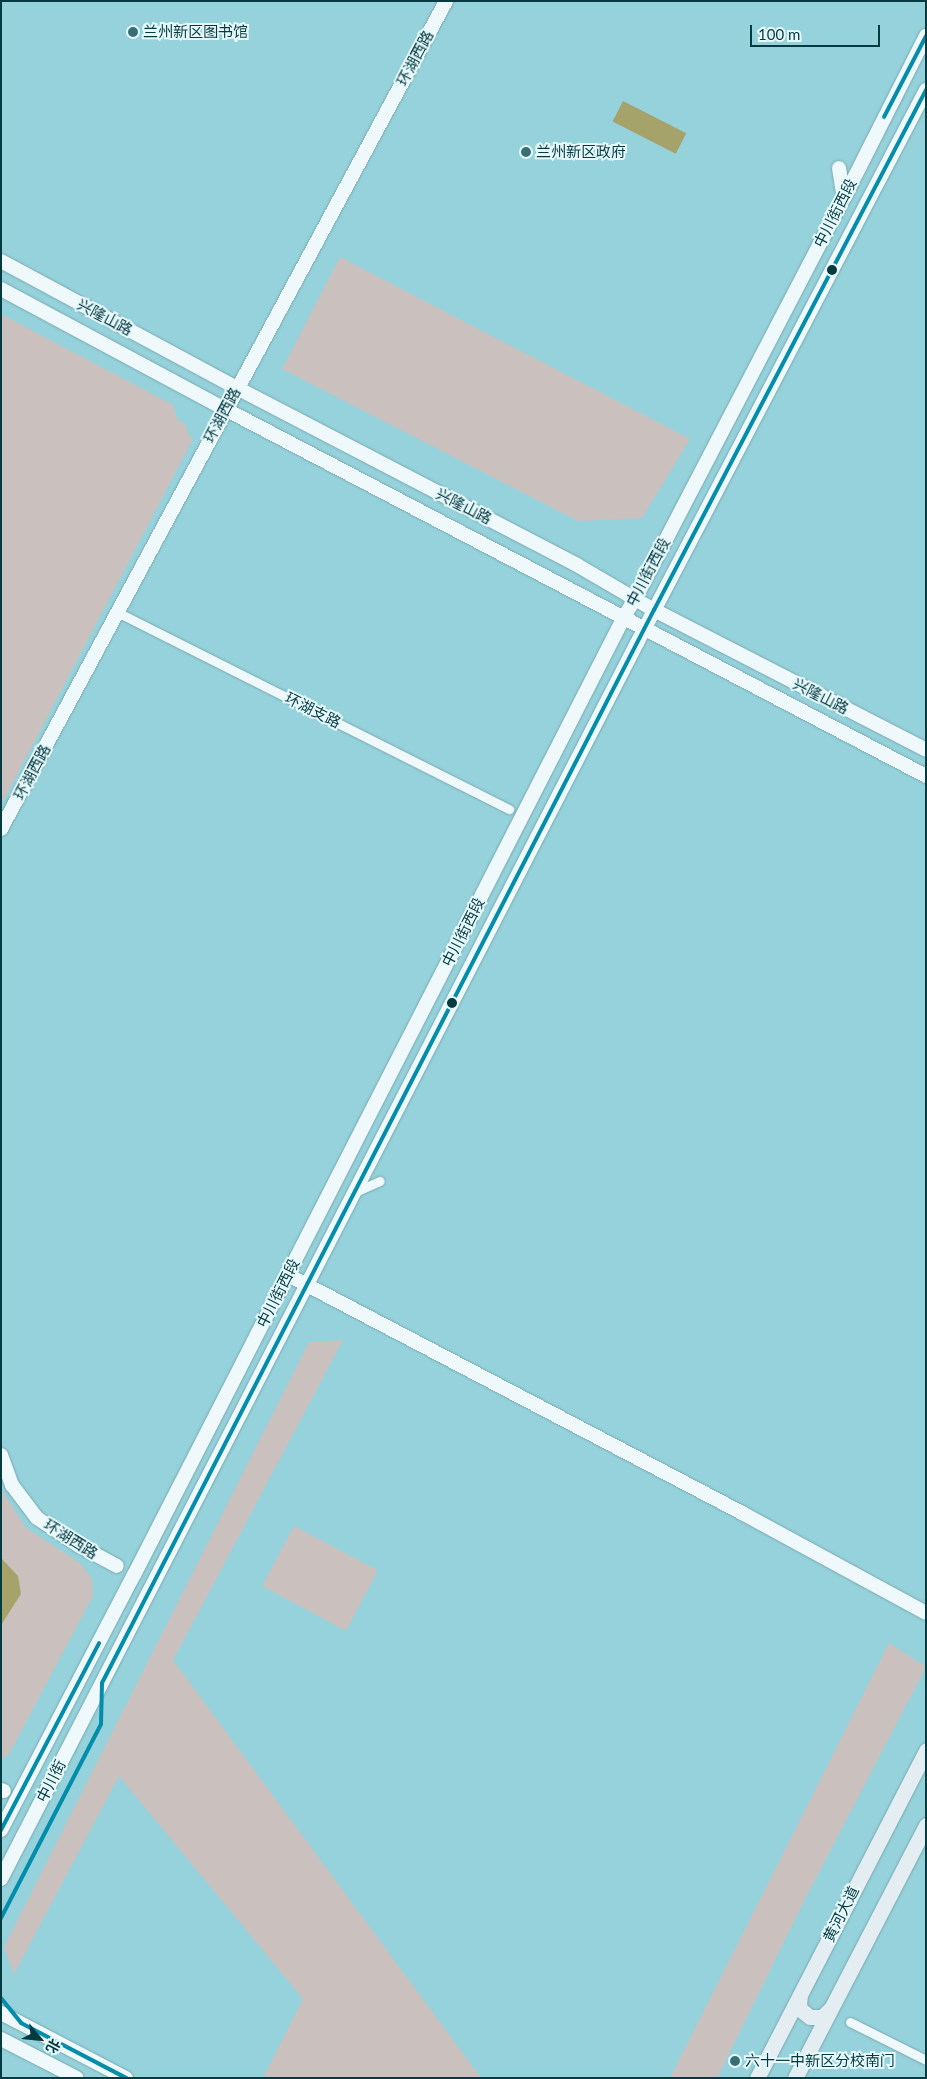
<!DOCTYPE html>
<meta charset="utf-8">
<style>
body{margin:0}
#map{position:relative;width:927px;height:2079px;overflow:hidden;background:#96d2db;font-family:Lato,"Noto Sans SC",sans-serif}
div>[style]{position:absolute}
.green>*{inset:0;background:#cac0be;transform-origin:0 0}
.water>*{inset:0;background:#a5a26a;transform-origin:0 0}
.roads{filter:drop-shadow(0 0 1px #79aab2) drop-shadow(0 0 1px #79aab2)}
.street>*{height:9px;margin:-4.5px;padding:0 4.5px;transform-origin:4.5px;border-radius:4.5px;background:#eff8fa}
.secondary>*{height:14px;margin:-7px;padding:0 7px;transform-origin:7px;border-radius:7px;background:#eff8fa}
.primary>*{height:15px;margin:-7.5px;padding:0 7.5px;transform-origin:7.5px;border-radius:7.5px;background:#e3edf2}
.bus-1>*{height:4px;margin:-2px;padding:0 2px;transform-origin:2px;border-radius:2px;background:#028dab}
.dots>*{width:14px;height:14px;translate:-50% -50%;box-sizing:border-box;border:2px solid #e6f9fc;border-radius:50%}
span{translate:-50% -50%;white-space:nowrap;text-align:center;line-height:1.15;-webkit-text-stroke:4px #e6f9fc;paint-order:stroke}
.poi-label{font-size:15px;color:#063a41}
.left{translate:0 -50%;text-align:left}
.street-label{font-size:15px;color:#063a41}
.frame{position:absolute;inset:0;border:2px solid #063a41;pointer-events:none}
.north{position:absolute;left:15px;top:2014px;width:50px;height:50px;-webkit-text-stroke:4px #e6f9fc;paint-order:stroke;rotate:118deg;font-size:14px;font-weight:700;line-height:20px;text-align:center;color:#063a41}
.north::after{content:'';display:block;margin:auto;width:18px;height:22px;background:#063a41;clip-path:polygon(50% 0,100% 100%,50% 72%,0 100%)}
.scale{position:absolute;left:750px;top:25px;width:130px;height:22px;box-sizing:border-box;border:2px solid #063a41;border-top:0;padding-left:6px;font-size:15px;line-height:18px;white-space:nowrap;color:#063a41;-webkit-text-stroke:4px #e6f9fc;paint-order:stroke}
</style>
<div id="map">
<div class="green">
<div style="clip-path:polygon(340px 257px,690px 439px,642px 518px,578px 521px,282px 369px)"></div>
<div style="clip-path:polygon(1px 314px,173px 405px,178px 420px,186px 425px,189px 436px,193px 439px,1px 805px)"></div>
<div style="clip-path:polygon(343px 1340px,173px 1660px,481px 2078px,263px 2078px,303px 1999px,119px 1776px,14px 1974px,4px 1947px,309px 1342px)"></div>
<div style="clip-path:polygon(1px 1489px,26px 1528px,80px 1563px,92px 1579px,93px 1596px,9px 1754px,1px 1759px)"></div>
<div style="left:294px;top:1526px;width:95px;height:68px;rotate:28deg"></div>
<div style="clip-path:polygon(889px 1643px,926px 1667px,804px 1901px,717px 2078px,670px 2078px)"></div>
</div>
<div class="water">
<div style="left:623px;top:101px;width:71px;height:23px;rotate:27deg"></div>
<div style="clip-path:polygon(1px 1558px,18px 1576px,21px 1594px,1px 1625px)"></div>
</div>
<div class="roads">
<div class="street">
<div style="left:117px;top:612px;width:439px;rotate:26.7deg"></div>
<div style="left:355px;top:1192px;width:27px;rotate:-24deg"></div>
<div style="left:850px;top:2022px;width:85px;rotate:26.6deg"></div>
</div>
<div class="secondary">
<div style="left:839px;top:168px;width:30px;rotate:81deg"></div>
<div style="left:1px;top:261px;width:268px;rotate:28.3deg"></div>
<div style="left:237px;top:388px;width:383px;rotate:27.5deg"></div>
<div style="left:577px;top:565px;width:89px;rotate:30.3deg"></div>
<div style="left:654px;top:610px;width:306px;rotate:27.2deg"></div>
<div style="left:1px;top:289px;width:254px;rotate:28.2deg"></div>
<div style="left:225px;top:409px;width:791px;rotate:27.63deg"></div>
<div style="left:1px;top:829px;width:940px;rotate:-61.74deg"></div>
<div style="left:288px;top:1275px;width:513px;rotate:27.66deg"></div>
<div style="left:742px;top:1513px;width:209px;rotate:28.5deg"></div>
<div style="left:1px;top:1455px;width:32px;rotate:70deg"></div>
<div style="left:12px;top:1485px;width:41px;rotate:52.9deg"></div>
<div style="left:37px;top:1518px;width:49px;rotate:33.4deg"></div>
<div style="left:78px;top:1545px;width:44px;rotate:28.3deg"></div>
<div style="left:1px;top:1790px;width:3px;rotate:18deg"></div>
<div style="left:1px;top:1830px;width:288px;rotate:-62.5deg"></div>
<div style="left:134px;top:1575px;width:1076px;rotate:-62.91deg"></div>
<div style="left:624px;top:617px;width:21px;rotate:-59deg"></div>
<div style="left:635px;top:599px;width:452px;rotate:-62.5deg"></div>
<div style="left:844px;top:198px;width:182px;rotate:-63.2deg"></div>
<div style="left:1px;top:1879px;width:1390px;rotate:-62.77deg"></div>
<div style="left:637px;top:643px;width:624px;rotate:-62.41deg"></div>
<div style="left:1px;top:2013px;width:141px;rotate:27.5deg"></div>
<div style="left:1px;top:2039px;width:85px;rotate:27.2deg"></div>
</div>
<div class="primary">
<div style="left:800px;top:1995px;width:10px;rotate:96deg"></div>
<div style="left:799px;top:2005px;width:5px;rotate:68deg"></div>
<div style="left:801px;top:2010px;width:11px;rotate:38deg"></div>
<div style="left:810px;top:2017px;width:12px"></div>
<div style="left:822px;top:2017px;width:11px;rotate:-45deg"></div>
<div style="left:757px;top:2078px;width:369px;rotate:-62.7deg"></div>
<div style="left:795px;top:2078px;width:285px;rotate:-62.6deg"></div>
</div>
</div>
<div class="bus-1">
<div style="left:884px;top:117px;width:91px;rotate:-62.6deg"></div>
<div style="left:1px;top:1830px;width:211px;rotate:-62.3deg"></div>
<div style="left:1px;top:1918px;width:218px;rotate:-62.7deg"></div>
<div style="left:101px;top:1724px;width:41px;rotate:-88.6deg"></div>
<div style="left:102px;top:1683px;width:1207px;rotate:-62.78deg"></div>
<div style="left:654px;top:610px;width:587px;rotate:-62.39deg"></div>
<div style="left:1px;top:1998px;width:32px;rotate:51deg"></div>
<div style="left:21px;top:2023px;width:119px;rotate:27.6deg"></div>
</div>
<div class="dots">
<div style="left:133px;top:32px;background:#386f77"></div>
<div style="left:526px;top:152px;background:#386f77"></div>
<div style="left:832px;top:270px;background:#063a41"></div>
<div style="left:452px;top:1003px;background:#063a41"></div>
<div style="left:735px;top:2061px;background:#386f77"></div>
</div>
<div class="poi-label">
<span class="left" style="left:143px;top:32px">兰州新区图书馆</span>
<span class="left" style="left:536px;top:152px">兰州新区政府</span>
<span class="left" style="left:745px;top:2061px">六十一中新区分校南门</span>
</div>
<div class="street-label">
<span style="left:415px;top:58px;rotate:-62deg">环湖西路</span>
<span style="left:835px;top:213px;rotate:-63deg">中川街西段</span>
<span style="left:105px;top:317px;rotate:28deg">兴隆山路</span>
<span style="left:222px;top:415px;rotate:-62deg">环湖西路</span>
<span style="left:464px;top:506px;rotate:27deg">兴隆山路</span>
<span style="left:648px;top:572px;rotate:-62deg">中川街西段</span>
<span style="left:821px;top:696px;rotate:27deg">兴隆山路</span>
<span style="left:313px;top:710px;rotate:27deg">环湖支路</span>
<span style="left:32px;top:772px;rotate:-62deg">环湖西路</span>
<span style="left:463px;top:932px;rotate:-63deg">中川街西段</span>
<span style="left:278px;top:1293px;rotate:-63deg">中川街西段</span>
<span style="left:71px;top:1539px;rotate:32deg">环湖西路</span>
<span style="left:51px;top:1781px;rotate:-63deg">中川街</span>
<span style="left:841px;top:1914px;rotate:-63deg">黄河大道</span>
</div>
<div class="frame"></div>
<div class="north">北</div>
<div class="scale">100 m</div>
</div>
